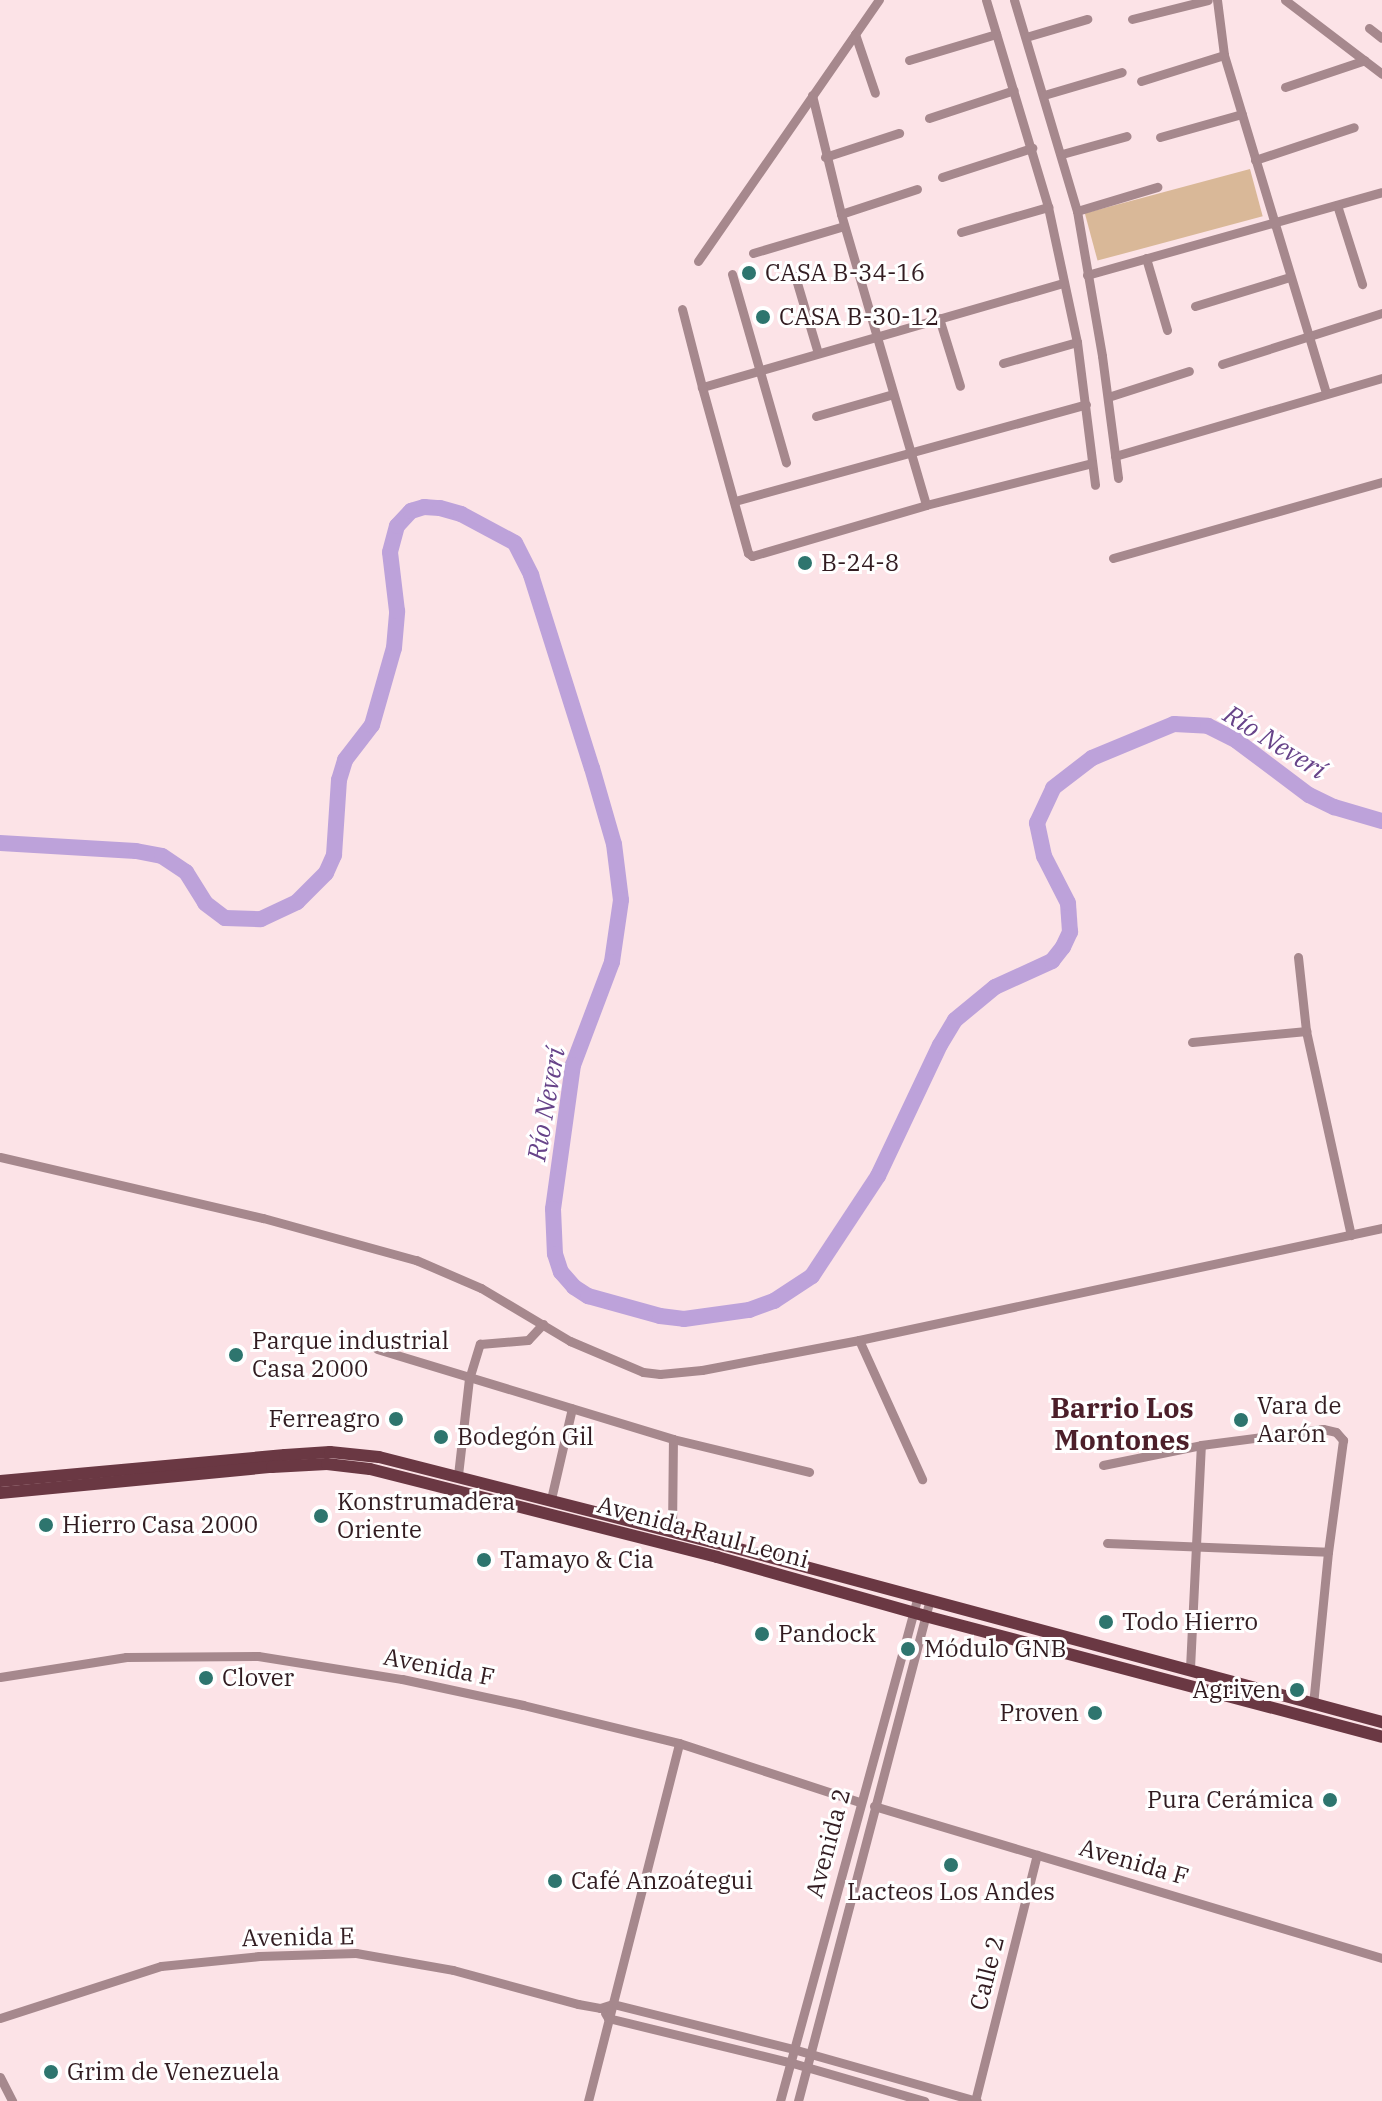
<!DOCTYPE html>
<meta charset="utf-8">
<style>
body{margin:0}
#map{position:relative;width:1382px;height:2101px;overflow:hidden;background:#fce3e7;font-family:"IBM Plex Serif",serif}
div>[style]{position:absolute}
.green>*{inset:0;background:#d9b898;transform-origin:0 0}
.river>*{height:16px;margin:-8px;padding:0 8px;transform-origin:8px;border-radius:8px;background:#bda2da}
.minor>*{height:9px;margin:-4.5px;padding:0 4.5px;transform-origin:4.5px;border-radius:4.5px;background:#a6888d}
.major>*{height:12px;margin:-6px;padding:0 6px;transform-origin:6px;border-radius:6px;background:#6a3843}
.dots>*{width:22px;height:22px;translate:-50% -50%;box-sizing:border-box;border:4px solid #fff;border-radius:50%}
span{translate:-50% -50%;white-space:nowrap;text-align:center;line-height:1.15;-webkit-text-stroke:6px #fff;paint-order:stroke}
.poi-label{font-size:24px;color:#321c21}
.left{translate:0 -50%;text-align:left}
.right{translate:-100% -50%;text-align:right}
.street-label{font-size:24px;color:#321c21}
.water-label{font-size:26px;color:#674389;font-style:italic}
.quarter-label{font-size:28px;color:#4c1f2a;font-weight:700}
</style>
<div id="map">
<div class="green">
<div style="left:1250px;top:169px;width:49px;height:171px;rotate:75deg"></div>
</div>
<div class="river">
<div style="left:0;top:843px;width:136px;rotate:3.4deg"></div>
<div style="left:136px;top:851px;width:26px;rotate:11deg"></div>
<div style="left:162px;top:856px;width:29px;rotate:34deg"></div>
<div style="left:186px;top:872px;width:36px;rotate:58deg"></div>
<div style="left:205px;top:903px;width:25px;rotate:37deg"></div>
<div style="left:225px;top:918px;width:36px;rotate:2deg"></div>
<div style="left:261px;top:919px;width:40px;rotate:-25deg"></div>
<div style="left:297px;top:902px;width:41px;rotate:-45deg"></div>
<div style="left:326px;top:873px;width:20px;rotate:-66deg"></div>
<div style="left:334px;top:855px;width:75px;rotate:-86.2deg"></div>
<div style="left:339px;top:780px;width:21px;rotate:-73deg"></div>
<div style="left:345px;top:760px;width:44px;rotate:-52.4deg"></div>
<div style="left:372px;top:725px;width:80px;rotate:-74.1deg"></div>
<div style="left:394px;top:648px;width:37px;rotate:-85deg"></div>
<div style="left:397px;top:611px;width:59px;rotate:-96.8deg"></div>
<div style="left:390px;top:552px;width:27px;rotate:-75deg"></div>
<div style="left:397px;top:526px;width:21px;rotate:-47deg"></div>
<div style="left:411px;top:511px;width:14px;rotate:-17deg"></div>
<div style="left:424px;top:507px;width:16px;rotate:4deg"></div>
<div style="left:440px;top:508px;width:22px;rotate:16deg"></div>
<div style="left:461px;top:514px;width:61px;rotate:28.2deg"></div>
<div style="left:515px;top:543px;width:36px;rotate:63deg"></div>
<div style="left:531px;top:575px;width:202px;rotate:72.5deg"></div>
<div style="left:592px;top:768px;width:79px;rotate:73.9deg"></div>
<div style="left:614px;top:844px;width:56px;rotate:82.9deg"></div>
<div style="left:621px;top:900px;width:63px;rotate:98.3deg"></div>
<div style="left:612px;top:962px;width:110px;rotate:110.7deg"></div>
<div style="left:573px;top:1065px;width:145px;rotate:97.9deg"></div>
<div style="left:553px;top:1209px;width:45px;rotate:87.5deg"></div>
<div style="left:555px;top:1254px;width:19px;rotate:72deg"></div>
<div style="left:561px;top:1272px;width:20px;rotate:49deg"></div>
<div style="left:574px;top:1287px;width:17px;rotate:33deg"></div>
<div style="left:588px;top:1296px;width:75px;rotate:15.5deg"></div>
<div style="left:660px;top:1316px;width:24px;rotate:7deg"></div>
<div style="left:684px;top:1319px;width:66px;rotate:-7.9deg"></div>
<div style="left:749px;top:1310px;width:27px;rotate:-20deg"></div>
<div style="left:774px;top:1301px;width:45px;rotate:-33.3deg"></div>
<div style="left:812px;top:1276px;width:120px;rotate:-56.6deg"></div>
<div style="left:878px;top:1176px;width:145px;rotate:-64.7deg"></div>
<div style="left:940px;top:1045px;width:29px;rotate:-59deg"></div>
<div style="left:955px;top:1020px;width:52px;rotate:-39.5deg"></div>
<div style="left:995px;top:987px;width:63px;rotate:-24.5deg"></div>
<div style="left:1052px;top:961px;width:18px;rotate:-52deg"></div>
<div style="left:1063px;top:947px;width:17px;rotate:-65deg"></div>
<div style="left:1070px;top:932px;width:29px;rotate:-94deg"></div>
<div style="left:1068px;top:903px;width:53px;rotate:-117.1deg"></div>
<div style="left:1044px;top:856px;width:34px;rotate:-102deg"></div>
<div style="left:1037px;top:823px;width:38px;rotate:-65deg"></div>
<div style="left:1053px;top:788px;width:49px;rotate:-37.6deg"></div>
<div style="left:1092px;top:758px;width:89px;rotate:-22.5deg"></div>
<div style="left:1174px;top:724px;width:34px;rotate:3deg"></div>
<div style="left:1208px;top:726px;width:33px;rotate:27deg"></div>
<div style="left:1237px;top:741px;width:90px;rotate:36.9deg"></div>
<div style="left:1309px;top:795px;width:28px;rotate:26deg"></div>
<div style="left:1334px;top:807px;width:50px;rotate:16.3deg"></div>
</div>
<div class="minor">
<div style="left:986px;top:0;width:216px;rotate:73.3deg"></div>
<div style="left:1048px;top:207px;width:138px;rotate:77.9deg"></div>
<div style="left:1077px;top:342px;width:144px;rotate:82.8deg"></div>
<div style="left:1014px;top:0;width:220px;rotate:73.4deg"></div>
<div style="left:1077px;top:211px;width:147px;rotate:80.2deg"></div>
<div style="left:1102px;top:356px;width:123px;rotate:82.5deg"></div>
<div style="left:1217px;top:0;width:55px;rotate:82.7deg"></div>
<div style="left:1224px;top:55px;width:353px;rotate:73.2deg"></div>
<div style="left:1285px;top:0;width:122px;rotate:37.3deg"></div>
<div style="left:1132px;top:19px;width:78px;rotate:-14deg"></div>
<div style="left:1369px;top:28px;width:16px;rotate:38deg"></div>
<div style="left:855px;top:34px;width:62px;rotate:71.3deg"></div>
<div style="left:1026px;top:37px;width:64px;rotate:-16.4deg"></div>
<div style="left:909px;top:60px;width:91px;rotate:-16.6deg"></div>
<div style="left:1141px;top:81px;width:87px;rotate:-17.4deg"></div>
<div style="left:1285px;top:87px;width:84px;rotate:-18.6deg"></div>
<div style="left:812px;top:95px;width:122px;rotate:76.3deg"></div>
<div style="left:841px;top:214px;width:303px;rotate:73.7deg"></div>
<div style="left:1044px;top:95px;width:81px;rotate:-16.4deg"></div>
<div style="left:929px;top:118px;width:89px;rotate:-18.2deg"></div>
<div style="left:1160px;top:137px;width:85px;rotate:-15.7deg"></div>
<div style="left:1062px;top:154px;width:67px;rotate:-15.5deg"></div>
<div style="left:825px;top:157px;width:78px;rotate:-18deg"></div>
<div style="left:1255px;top:160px;width:104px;rotate:-18.4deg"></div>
<div style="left:942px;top:177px;width:95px;rotate:-17.9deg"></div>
<div style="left:1337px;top:205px;width:83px;rotate:72.4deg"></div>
<div style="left:1077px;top:211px;width:84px;rotate:-16.7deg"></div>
<div style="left:841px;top:214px;width:80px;rotate:-18.2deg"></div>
<div style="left:961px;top:232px;width:91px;rotate:-16deg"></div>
<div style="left:753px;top:253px;width:95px;rotate:-16.5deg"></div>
<div style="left:1146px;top:258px;width:75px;rotate:73.7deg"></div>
<div style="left:698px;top:261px;width:318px;rotate:-55.3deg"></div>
<div style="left:732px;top:274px;width:196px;rotate:74deg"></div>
<div style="left:1087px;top:275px;width:306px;rotate:-15.7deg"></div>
<div style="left:795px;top:276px;width:80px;rotate:73.4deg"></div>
<div style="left:1063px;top:283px;width:376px;rotate:163.9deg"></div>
<div style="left:702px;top:387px;width:172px;rotate:74.5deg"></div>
<div style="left:748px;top:553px;width:5px;rotate:37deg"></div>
<div style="left:752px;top:556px;width:181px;rotate:-16.3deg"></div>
<div style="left:926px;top:505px;width:171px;rotate:-14.2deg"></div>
<div style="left:1195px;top:306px;width:99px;rotate:-17deg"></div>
<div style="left:682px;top:309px;width:81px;rotate:75.6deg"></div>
<div style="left:939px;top:318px;width:71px;rotate:72.8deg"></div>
<div style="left:1003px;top:363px;width:77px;rotate:-15.8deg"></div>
<div style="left:1222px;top:364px;width:168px;rotate:-17.7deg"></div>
<div style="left:1108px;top:397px;width:85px;rotate:-17.8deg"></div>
<div style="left:816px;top:416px;width:80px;rotate:-15.9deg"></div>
<div style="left:1115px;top:456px;width:278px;rotate:-16.3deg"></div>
<div style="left:735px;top:501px;width:364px;rotate:-15.4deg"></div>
<div style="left:1113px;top:558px;width:280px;rotate:-15.8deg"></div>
<div style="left:1298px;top:957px;width:74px;rotate:83.8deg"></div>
<div style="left:1306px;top:1031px;width:209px;rotate:77.6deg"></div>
<div style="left:1192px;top:1042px;width:115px;rotate:-5.5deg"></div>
<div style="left:0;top:1157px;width:270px;rotate:13.1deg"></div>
<div style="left:263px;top:1218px;width:159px;rotate:15.4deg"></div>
<div style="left:416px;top:1260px;width:71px;rotate:23.3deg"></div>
<div style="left:481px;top:1288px;width:104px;rotate:30.8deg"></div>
<div style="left:570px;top:1341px;width:79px;rotate:23deg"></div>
<div style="left:643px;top:1372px;width:17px;rotate:7deg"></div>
<div style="left:660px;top:1374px;width:42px;rotate:-5.4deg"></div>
<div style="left:702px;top:1370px;width:160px;rotate:-10.8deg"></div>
<div style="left:859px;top:1340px;width:535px;rotate:-12.09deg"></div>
<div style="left:859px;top:1340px;width:153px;rotate:65.6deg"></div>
<div style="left:377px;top:1349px;width:309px;rotate:16.9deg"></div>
<div style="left:673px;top:1439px;width:140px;rotate:13.6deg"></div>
<div style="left:1103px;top:1465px;width:100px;rotate:-11.5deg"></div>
<div style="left:1201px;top:1445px;width:123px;rotate:-7.5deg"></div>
<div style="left:1323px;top:1429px;width:13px;rotate:13deg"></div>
<div style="left:1336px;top:1432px;width:11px;rotate:49deg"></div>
<div style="left:1343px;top:1440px;width:113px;rotate:97.6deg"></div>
<div style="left:1328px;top:1552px;width:153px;rotate:95.6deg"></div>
<div style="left:458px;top:1475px;width:97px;rotate:-83.5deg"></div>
<div style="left:469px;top:1379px;width:37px;rotate:-73deg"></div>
<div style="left:480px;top:1344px;width:48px;rotate:-4.8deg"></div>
<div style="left:528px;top:1340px;width:22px;rotate:-47deg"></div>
<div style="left:551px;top:1499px;width:93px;rotate:-77deg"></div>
<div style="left:672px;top:1531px;width:92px;rotate:-89.4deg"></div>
<div style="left:1107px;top:1543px;width:221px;rotate:2.3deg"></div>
<div style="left:1190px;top:1668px;width:223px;rotate:-87.2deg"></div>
<div style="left:0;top:1677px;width:128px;rotate:-9deg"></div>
<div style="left:126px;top:1657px;width:132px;rotate:-0.4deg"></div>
<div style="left:258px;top:1656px;width:146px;rotate:9.1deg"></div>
<div style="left:402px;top:1679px;width:124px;rotate:12.1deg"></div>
<div style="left:523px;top:1705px;width:161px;rotate:13.7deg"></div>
<div style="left:679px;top:1743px;width:189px;rotate:18.1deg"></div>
<div style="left:874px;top:1806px;width:530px;rotate:16.66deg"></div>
<div style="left:605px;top:2013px;width:6px;rotate:59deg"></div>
<div style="left:608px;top:2018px;width:186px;rotate:13.7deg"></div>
<div style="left:789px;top:2062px;width:141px;rotate:16.1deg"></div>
<div style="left:0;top:2018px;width:169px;rotate:-17.9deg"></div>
<div style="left:161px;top:1966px;width:99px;rotate:-5.8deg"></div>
<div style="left:259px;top:1956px;width:97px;rotate:-1.8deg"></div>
<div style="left:356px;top:1953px;width:98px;rotate:9.9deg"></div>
<div style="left:453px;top:1970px;width:130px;rotate:15.2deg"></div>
<div style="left:578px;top:2004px;width:22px;rotate:10deg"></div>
<div style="left:600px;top:2008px;width:14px;rotate:-17deg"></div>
<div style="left:613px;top:2004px;width:186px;rotate:14deg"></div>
<div style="left:793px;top:2049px;width:191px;rotate:15.8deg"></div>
<div style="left:0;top:2077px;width:27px;rotate:63deg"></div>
<div style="left:588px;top:2101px;width:369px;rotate:-75.7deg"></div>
<div style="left:780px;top:2101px;width:524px;rotate:-74.72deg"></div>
<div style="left:798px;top:2101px;width:519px;rotate:-75.27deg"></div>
<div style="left:975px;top:2101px;width:254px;rotate:-75.9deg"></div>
</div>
<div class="major">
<div style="left:0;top:1481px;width:286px;rotate:-5.2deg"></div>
<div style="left:285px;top:1455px;width:45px;rotate:-3.8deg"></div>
<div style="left:330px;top:1452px;width:49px;rotate:5.8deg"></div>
<div style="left:379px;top:1457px;width:349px;rotate:14.3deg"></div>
<div style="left:717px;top:1543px;width:689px;rotate:15.07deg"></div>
<div style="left:0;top:1493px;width:273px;rotate:-5.5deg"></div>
<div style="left:272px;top:1467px;width:55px;rotate:-3.1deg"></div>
<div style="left:327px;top:1464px;width:43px;rotate:6.6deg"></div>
<div style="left:370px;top:1469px;width:358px;rotate:14.2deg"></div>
<div style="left:717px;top:1557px;width:216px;rotate:15.8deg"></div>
<div style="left:925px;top:1616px;width:473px;rotate:14.8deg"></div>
</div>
<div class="dots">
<div style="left:749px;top:273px;background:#2e756e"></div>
<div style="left:763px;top:317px;background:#2e756e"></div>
<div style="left:805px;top:563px;background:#2e756e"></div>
<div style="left:236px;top:1355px;background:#2e756e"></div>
<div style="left:396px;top:1419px;background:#2e756e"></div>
<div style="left:1241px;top:1420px;background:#2e756e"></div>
<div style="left:441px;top:1437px;background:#2e756e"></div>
<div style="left:321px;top:1516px;background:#2e756e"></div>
<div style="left:46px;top:1525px;background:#2e756e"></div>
<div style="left:484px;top:1560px;background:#2e756e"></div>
<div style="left:1106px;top:1622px;background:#2e756e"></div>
<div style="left:762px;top:1634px;background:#2e756e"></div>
<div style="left:908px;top:1649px;background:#2e756e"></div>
<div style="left:206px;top:1678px;background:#2e756e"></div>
<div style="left:1297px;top:1690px;background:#2e756e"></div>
<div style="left:1095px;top:1713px;background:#2e756e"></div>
<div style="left:1330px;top:1800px;background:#2e756e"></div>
<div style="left:951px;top:1865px;background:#2e756e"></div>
<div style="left:555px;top:1881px;background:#2e756e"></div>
<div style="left:51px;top:2072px;background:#2e756e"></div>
</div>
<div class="poi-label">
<span class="left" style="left:765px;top:273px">CASA B-34-16</span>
<span class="left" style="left:779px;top:317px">CASA B-30-12</span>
<span class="left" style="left:821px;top:563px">B-24-8</span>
<span class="left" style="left:252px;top:1355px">Parque industrial<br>Casa 2000</span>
<span class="left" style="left:1257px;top:1420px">Vara de<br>Aarón</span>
<span class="right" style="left:380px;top:1419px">Ferreagro</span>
<span class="left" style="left:457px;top:1437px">Bodegón Gil</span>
<span class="left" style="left:337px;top:1516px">Konstrumadera<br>Oriente</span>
<span class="left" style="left:62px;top:1525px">Hierro Casa 2000</span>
<span class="left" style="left:500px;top:1560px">Tamayo &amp; Cia</span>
<span class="left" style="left:1122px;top:1622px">Todo Hierro</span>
<span class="left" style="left:778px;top:1634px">Pandock</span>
<span class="left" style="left:924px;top:1649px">Módulo GNB</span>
<span class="left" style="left:222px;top:1678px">Clover</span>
<span class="right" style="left:1281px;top:1690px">Agriven</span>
<span class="right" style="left:1079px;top:1713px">Proven</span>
<span class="right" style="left:1314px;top:1800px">Pura Cerámica</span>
<span class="left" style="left:571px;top:1881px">Café Anzoátegui</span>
<span style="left:951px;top:1892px">Lacteos Los Andes</span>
<span class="left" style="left:67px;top:2072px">Grim de Venezuela</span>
</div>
<div class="street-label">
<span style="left:703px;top:1532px;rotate:15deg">Avenida Raul Leoni</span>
<span style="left:439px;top:1667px;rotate:11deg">Avenida F</span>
<span style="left:828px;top:1843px;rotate:-75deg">Avenida 2</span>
<span style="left:1134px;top:1862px;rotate:16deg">Avenida F</span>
<span style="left:298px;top:1937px;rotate:-1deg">Avenida E</span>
<span style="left:987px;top:1973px;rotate:-76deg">Calle 2</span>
</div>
<div class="water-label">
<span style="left:1275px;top:742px;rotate:32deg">Río Neverí</span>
<span style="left:546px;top:1104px;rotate:-80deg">Río Neverí</span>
</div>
<div class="quarter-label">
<span style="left:1122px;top:1424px">Barrio Los<br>Montones</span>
</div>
</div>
